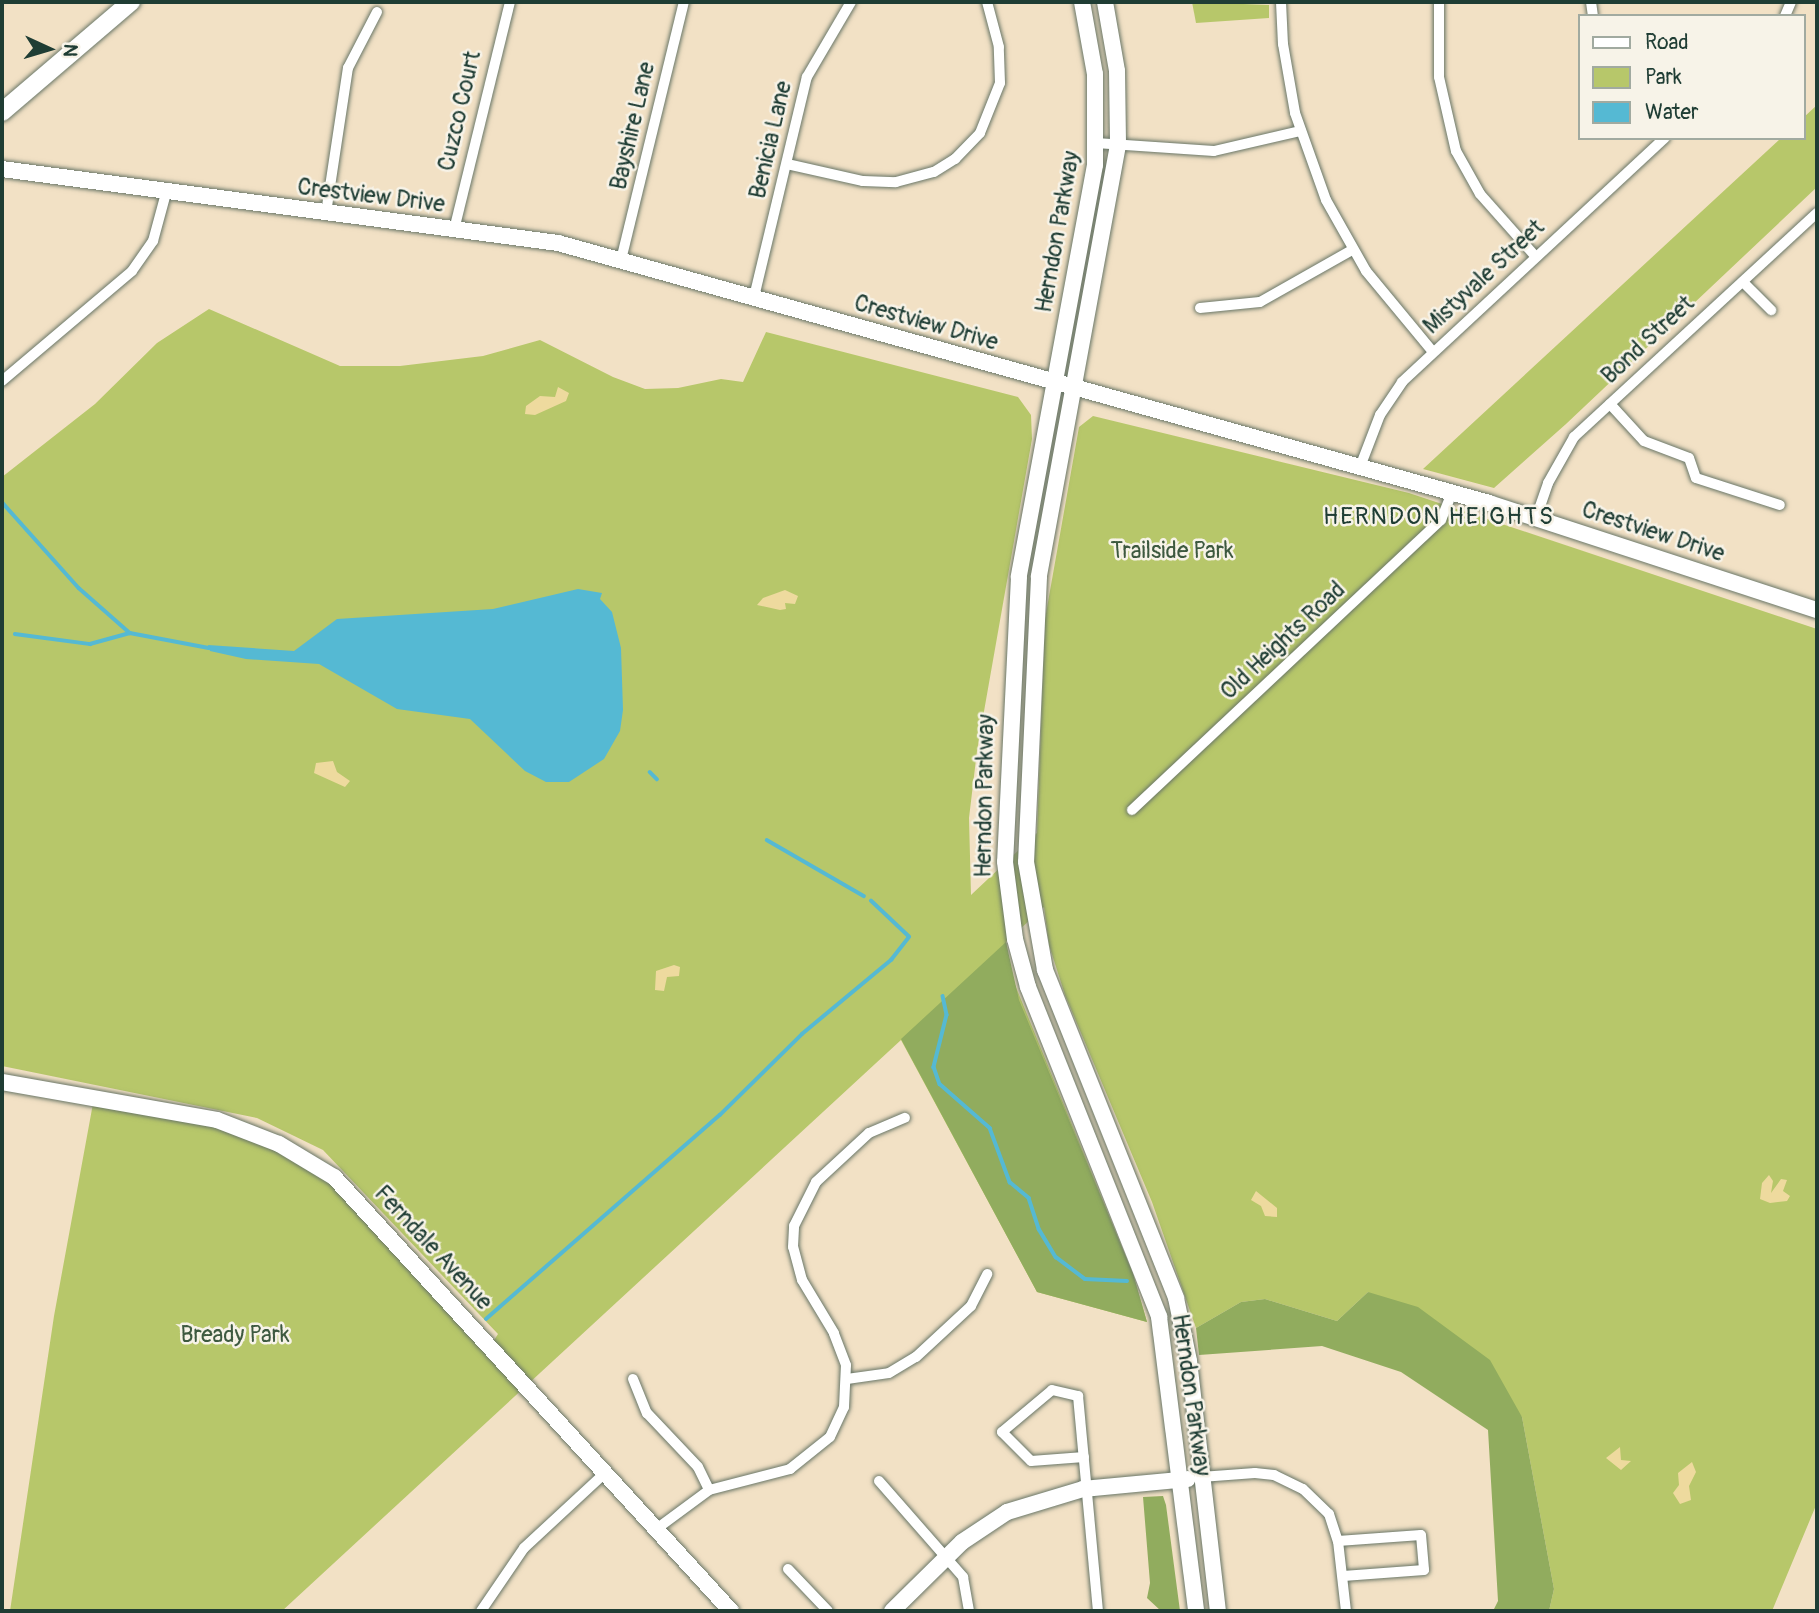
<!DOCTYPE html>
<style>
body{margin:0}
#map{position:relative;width:1819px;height:1613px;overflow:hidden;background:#f2e1c5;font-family:Pangolin,sans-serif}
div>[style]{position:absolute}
.green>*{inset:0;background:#b7c76a}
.forest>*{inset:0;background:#91ac5e}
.sand>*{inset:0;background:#eeda9e}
.water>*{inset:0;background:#55b9d3}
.stream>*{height:3.5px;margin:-1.75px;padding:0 1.75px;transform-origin:1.75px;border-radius:1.75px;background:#55b9d3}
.roads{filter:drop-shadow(0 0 2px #697667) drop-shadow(0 0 2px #697667)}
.street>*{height:10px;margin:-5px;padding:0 5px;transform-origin:5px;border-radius:5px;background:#fff}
.secondary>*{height:16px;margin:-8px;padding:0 8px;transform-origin:8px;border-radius:8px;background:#fff}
.primary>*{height:18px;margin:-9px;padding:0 9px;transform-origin:9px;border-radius:9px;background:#fff}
span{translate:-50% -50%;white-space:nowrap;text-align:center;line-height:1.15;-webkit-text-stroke:5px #f7f3e8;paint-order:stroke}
.street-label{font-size:23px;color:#1f3d34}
.park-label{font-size:23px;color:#3d593f}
.neighbourhood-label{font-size:24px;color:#1f3d34;letter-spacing:2px}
.frame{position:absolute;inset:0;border:4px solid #1f3d34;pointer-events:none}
.legend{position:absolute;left:1578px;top:14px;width:228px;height:126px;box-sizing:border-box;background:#f7f3e8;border:2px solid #a1aaa0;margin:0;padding:9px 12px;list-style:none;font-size:21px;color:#1f3d34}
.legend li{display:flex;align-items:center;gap:14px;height:35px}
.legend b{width:35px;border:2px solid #a1aaa0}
.north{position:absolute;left:14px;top:14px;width:70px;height:70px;-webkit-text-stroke:5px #f7f3e8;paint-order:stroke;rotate:94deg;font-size:19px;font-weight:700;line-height:28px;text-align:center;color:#1f3d34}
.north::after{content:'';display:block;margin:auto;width:24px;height:32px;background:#1f3d34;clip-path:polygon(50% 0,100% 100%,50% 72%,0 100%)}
</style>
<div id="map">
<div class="green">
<div style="clip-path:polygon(1192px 2px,1269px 5px,1269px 18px,1196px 23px)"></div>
<div style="clip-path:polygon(1817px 105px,1817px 187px,1566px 424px,1494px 488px,1423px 469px,1781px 138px,1803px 138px,1803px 118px)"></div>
<div style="clip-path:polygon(209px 309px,340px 366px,400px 366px,483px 356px,540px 340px,613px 377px,645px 389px,678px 388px,721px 379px,743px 382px,766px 332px,1018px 397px,1031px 415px,1032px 439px,977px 751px,969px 818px,971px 895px,1037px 833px,1045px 619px,1079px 427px,1093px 416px,1409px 493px,1817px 629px,1817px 1503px,1772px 1611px,1549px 1611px,1554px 1589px,1522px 1417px,1368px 1292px,1337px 1321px,1265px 1299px,1241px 1302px,1196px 1328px,1152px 1202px,1065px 995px,1049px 945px,1044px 907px,1006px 942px,1011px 975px,1133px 1274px,1147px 1322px,1037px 1292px,901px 1040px,282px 1611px,10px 1611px,54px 1316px,94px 1098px,217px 1120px,315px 1164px,491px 1345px,498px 1334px,323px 1150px,257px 1118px,2px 1066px,2px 477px,95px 404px,157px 343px)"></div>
</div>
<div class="forest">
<div style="clip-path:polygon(1006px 942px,1019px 1000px,1133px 1274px,1147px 1322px,1037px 1292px,901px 1039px)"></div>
<div style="clip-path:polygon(1368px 1292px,1418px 1307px,1490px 1360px,1522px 1417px,1554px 1589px,1549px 1611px,1493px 1611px,1498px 1601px,1488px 1430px,1401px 1372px,1322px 1346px,1199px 1355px,1196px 1328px,1241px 1302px,1265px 1299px,1337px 1321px)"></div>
<div style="clip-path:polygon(1163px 1496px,1166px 1505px,1180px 1611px,1161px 1611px,1147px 1598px,1150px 1583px,1143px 1497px)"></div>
</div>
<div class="sand">
<div style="clip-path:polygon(558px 387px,569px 393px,566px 401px,535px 415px,525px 414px,526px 406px,540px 396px,555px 397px)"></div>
<div style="clip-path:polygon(785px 590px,798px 596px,795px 604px,785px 603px,786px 609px,780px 610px,757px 605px,763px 598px)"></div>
<div style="clip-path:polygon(333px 761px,337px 772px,350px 781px,345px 787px,314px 773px,316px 763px)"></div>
<div style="clip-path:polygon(674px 965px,680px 967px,679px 976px,667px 977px,664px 991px,655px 990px,656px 971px)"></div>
<div style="clip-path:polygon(1769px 1175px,1773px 1181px,1771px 1193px,1781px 1179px,1787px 1180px,1783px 1191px,1790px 1196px,1787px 1201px,1770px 1203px,1760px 1199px,1762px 1183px)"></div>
<div style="clip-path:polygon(1256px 1191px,1277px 1208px,1277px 1217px,1265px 1216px,1261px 1206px,1251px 1200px)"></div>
<div style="clip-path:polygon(1620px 1447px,1621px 1460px,1631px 1461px,1621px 1470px,1606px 1458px)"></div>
<div style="clip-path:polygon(1692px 1462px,1696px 1472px,1689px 1486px,1691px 1500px,1680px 1504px,1673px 1493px,1679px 1485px,1678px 1473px)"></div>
</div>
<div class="water">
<div style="clip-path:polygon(578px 589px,602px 593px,600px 599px,612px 612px,621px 648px,623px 710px,620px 731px,604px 759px,569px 782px,546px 782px,525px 771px,470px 719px,397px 709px,319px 664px,246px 659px,210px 651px,208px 645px,294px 651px,337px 619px,493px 609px)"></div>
</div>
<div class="stream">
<div style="left:2px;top:502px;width:115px;rotate:48.2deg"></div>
<div style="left:79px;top:588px;width:68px;rotate:41.4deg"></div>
<div style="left:130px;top:633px;width:80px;rotate:10.8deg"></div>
<div style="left:15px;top:634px;width:76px;rotate:7.6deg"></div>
<div style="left:90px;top:644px;width:41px;rotate:-15.4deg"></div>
<div style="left:650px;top:772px;width:10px;rotate:45deg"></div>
<div style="left:767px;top:840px;width:112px;rotate:30deg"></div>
<div style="left:943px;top:996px;width:19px;rotate:78deg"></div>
<div style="left:947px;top:1015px;width:54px;rotate:104deg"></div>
<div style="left:934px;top:1067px;width:18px;rotate:71deg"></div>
<div style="left:940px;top:1084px;width:67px;rotate:41.3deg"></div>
<div style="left:990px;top:1128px;width:58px;rotate:69.7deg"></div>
<div style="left:1010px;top:1182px;width:25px;rotate:40deg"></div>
<div style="left:1029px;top:1198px;width:33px;rotate:72deg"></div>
<div style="left:1039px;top:1229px;width:33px;rotate:59deg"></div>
<div style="left:1056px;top:1257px;width:36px;rotate:37deg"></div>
<div style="left:1085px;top:1279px;width:42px;rotate:2.7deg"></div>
<div style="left:486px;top:1319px;width:310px;rotate:-41.1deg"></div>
<div style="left:720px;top:1115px;width:115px;rotate:-44.6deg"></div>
<div style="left:802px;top:1034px;width:116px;rotate:-39.7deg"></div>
<div style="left:891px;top:960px;width:29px;rotate:-52deg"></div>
<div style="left:909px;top:937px;width:52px;rotate:-136.5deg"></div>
</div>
<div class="roads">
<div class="street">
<div style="left:1281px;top:2px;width:42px;rotate:87.3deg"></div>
<div style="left:1283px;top:44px;width:70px;rotate:80.1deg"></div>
<div style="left:1295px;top:113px;width:92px;rotate:70.4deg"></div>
<div style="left:1326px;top:200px;width:81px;rotate:60.6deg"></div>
<div style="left:1366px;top:271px;width:105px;rotate:50.4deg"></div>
<div style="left:1439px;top:2px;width:75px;rotate:90deg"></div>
<div style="left:1439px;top:77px;width:76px;rotate:77.1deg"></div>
<div style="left:1456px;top:151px;width:49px;rotate:60.8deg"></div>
<div style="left:1480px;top:194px;width:84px;rotate:48.4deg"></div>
<div style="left:1591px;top:2px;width:14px;rotate:82deg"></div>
<div style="left:1785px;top:16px;width:15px;rotate:-67deg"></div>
<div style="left:1096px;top:143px;width:118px;rotate:3.9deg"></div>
<div style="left:1214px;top:151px;width:88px;rotate:-13.1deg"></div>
<div style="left:787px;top:164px;width:78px;rotate:12.6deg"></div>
<div style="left:863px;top:181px;width:33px;rotate:2deg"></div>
<div style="left:896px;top:182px;width:39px;rotate:-15deg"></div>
<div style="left:934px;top:172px;width:25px;rotate:-32deg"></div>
<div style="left:955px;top:159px;width:36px;rotate:-46deg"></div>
<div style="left:980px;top:133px;width:54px;rotate:-68.2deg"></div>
<div style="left:1000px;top:83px;width:36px;rotate:-92deg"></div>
<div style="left:999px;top:47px;width:47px;rotate:-104.9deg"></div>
<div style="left:326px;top:213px;width:147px;rotate:-81.4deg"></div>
<div style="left:348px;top:68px;width:63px;rotate:-62.6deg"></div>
<div style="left:454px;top:230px;width:235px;rotate:-76.2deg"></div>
<div style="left:621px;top:260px;width:266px;rotate:-76.3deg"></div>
<div style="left:1743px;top:282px;width:40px;rotate:45deg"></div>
<div style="left:754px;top:297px;width:226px;rotate:-76.5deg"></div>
<div style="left:807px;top:77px;width:87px;rotate:-59.6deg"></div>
<div style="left:1200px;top:308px;width:60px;rotate:-5.7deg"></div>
<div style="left:1260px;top:302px;width:106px;rotate:-29.5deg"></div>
<div style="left:2px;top:381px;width:170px;rotate:-40.2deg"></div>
<div style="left:132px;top:271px;width:37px;rotate:-55deg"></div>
<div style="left:153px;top:241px;width:50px;rotate:-74.8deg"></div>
<div style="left:1610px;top:404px;width:50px;rotate:47.4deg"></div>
<div style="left:1644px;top:441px;width:48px;rotate:20.7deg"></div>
<div style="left:1689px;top:458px;width:21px;rotate:71deg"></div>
<div style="left:1696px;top:478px;width:88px;rotate:17.8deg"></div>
<div style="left:1360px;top:467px;width:56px;rotate:-69deg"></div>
<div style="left:1380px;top:415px;width:40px;rotate:-56deg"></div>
<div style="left:1402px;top:382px;width:359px;rotate:-42.9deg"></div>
<div style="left:1536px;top:518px;width:37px;rotate:-71deg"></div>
<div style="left:1548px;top:483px;width:53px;rotate:-60.5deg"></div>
<div style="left:1574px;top:437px;width:330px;rotate:-42.7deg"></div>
<div style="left:1132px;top:810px;width:424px;rotate:-43.2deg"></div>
<div style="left:1441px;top:520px;width:29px;rotate:-68deg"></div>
<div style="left:633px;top:1379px;width:37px;rotate:68deg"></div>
<div style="left:647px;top:1413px;width:74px;rotate:46.6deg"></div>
<div style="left:698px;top:1467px;width:25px;rotate:64deg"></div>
<div style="left:847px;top:1379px;width:42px;rotate:-8.1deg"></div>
<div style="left:889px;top:1373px;width:31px;rotate:-31deg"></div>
<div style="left:916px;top:1357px;width:75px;rotate:-42.8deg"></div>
<div style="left:971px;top:1306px;width:36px;rotate:-63deg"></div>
<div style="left:1084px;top:1457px;width:53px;rotate:175.7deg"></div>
<div style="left:1031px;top:1461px;width:41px;rotate:-135deg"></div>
<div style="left:1002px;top:1432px;width:65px;rotate:-40deg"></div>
<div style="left:1052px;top:1390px;width:27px;rotate:13deg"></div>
<div style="left:1078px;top:1396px;width:216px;rotate:84.7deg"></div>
<div style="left:1201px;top:1477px;width:54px;rotate:-4.2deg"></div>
<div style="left:1255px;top:1473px;width:19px;rotate:6deg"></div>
<div style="left:1274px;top:1475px;width:32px;rotate:26deg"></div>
<div style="left:1303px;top:1489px;width:36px;rotate:44deg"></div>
<div style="left:1329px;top:1514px;width:28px;rotate:72deg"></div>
<div style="left:1338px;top:1541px;width:70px;rotate:83.5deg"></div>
<div style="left:879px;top:1481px;width:128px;rotate:48.8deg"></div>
<div style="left:963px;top:1577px;width:35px;rotate:80deg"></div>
<div style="left:655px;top:1530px;width:67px;rotate:-36.5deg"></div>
<div style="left:709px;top:1490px;width:84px;rotate:-14.5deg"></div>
<div style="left:790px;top:1469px;width:51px;rotate:-38.7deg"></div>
<div style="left:830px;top:1437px;width:33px;rotate:-65deg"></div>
<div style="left:844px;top:1407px;width:42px;rotate:-87.3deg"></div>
<div style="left:846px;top:1365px;width:34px;rotate:-111deg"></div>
<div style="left:834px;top:1333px;width:62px;rotate:-121.1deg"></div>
<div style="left:802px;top:1280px;width:34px;rotate:-105deg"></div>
<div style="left:793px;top:1247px;width:21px;rotate:-87deg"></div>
<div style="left:794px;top:1226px;width:49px;rotate:-63.4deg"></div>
<div style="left:816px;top:1182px;width:72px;rotate:-42.8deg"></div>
<div style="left:869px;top:1133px;width:39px;rotate:-23deg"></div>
<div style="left:1338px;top:1541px;width:83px;rotate:-4.1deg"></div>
<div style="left:1421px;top:1535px;width:35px;rotate:85deg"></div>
<div style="left:1424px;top:1570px;width:81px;rotate:175.8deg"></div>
<div style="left:788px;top:1569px;width:58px;rotate:46.4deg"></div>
<div style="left:481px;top:1611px;width:76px;rotate:-55.7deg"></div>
<div style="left:524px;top:1548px;width:109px;rotate:-42.8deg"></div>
</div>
<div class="secondary">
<div style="left:1082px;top:2px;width:73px;rotate:79.8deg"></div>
<div style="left:1095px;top:74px;width:91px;rotate:90deg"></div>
<div style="left:1095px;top:165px;width:419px;rotate:100.5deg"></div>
<div style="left:1019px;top:577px;width:285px;rotate:92.8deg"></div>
<div style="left:1005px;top:862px;width:78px;rotate:82.6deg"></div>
<div style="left:1015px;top:939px;width:50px;rotate:74.8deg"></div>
<div style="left:1028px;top:987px;width:355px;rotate:68.3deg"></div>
<div style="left:1159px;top:1317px;width:296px;rotate:82.8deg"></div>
<div style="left:1105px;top:2px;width:70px;rotate:80.1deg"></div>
<div style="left:1117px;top:71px;width:74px;rotate:89.2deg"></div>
<div style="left:1118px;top:145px;width:439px;rotate:100.4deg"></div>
<div style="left:1039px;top:577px;width:285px;rotate:92.6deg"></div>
<div style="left:1026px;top:862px;width:110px;rotate:80deg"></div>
<div style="left:1045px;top:970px;width:353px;rotate:68.2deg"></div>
<div style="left:1176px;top:1298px;width:64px;rotate:78.3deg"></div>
<div style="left:1189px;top:1361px;width:252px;rotate:83.4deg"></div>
<div style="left:2px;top:169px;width:561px;rotate:7.58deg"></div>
<div style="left:558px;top:243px;width:967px;rotate:15.6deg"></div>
<div style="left:1489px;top:503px;width:345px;rotate:18.1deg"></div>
<div style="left:2px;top:1082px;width:218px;rotate:10deg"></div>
<div style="left:217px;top:1120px;width:66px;rotate:21.2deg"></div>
<div style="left:279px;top:1144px;width:64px;rotate:31deg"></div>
<div style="left:334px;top:1177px;width:588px;rotate:47.55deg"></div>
<div style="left:892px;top:1611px;width:98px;rotate:-44.6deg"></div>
<div style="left:962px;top:1542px;width:54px;rotate:-33.7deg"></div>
<div style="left:1007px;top:1512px;width:79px;rotate:-16.8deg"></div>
<div style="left:1083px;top:1489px;width:105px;rotate:-5.4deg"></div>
</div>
<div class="primary">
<div style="left:2px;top:112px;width:170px;rotate:-40.5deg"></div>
</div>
</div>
<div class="street-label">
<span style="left:460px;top:111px;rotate:-77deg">Cuzco Court</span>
<span style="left:633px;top:126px;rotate:-77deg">Bayshire Lane</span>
<span style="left:771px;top:140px;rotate:-77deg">Benicia Lane</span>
<span style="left:371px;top:196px;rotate:7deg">Crestview Drive</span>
<span style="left:1058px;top:232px;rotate:-80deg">Herndon Parkway</span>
<span style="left:1484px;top:277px;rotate:-43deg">Mistyvale Street</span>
<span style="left:926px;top:323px;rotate:16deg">Crestview Drive</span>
<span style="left:1648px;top:340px;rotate:-43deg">Bond Street</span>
<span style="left:1653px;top:532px;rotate:18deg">Crestview Drive</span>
<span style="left:1283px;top:641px;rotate:-43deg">Old Heights Road</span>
<span style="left:985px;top:796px;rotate:-89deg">Herndon Parkway</span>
<span style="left:433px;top:1248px;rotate:47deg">Ferndale Avenue</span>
<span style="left:1191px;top:1395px;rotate:82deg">Herndon Parkway</span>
</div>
<div class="park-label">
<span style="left:1172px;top:551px">Trailside Park</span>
<span style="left:235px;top:1335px">Bready Park</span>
</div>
<div class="neighbourhood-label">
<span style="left:1439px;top:517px">HERNDON HEIGHTS</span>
</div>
<div class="frame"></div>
<ul class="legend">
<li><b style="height:9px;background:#fff"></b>Road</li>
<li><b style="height:19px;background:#b7c76a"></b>Park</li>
<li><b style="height:19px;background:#55b9d3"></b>Water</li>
</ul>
<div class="north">N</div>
</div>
